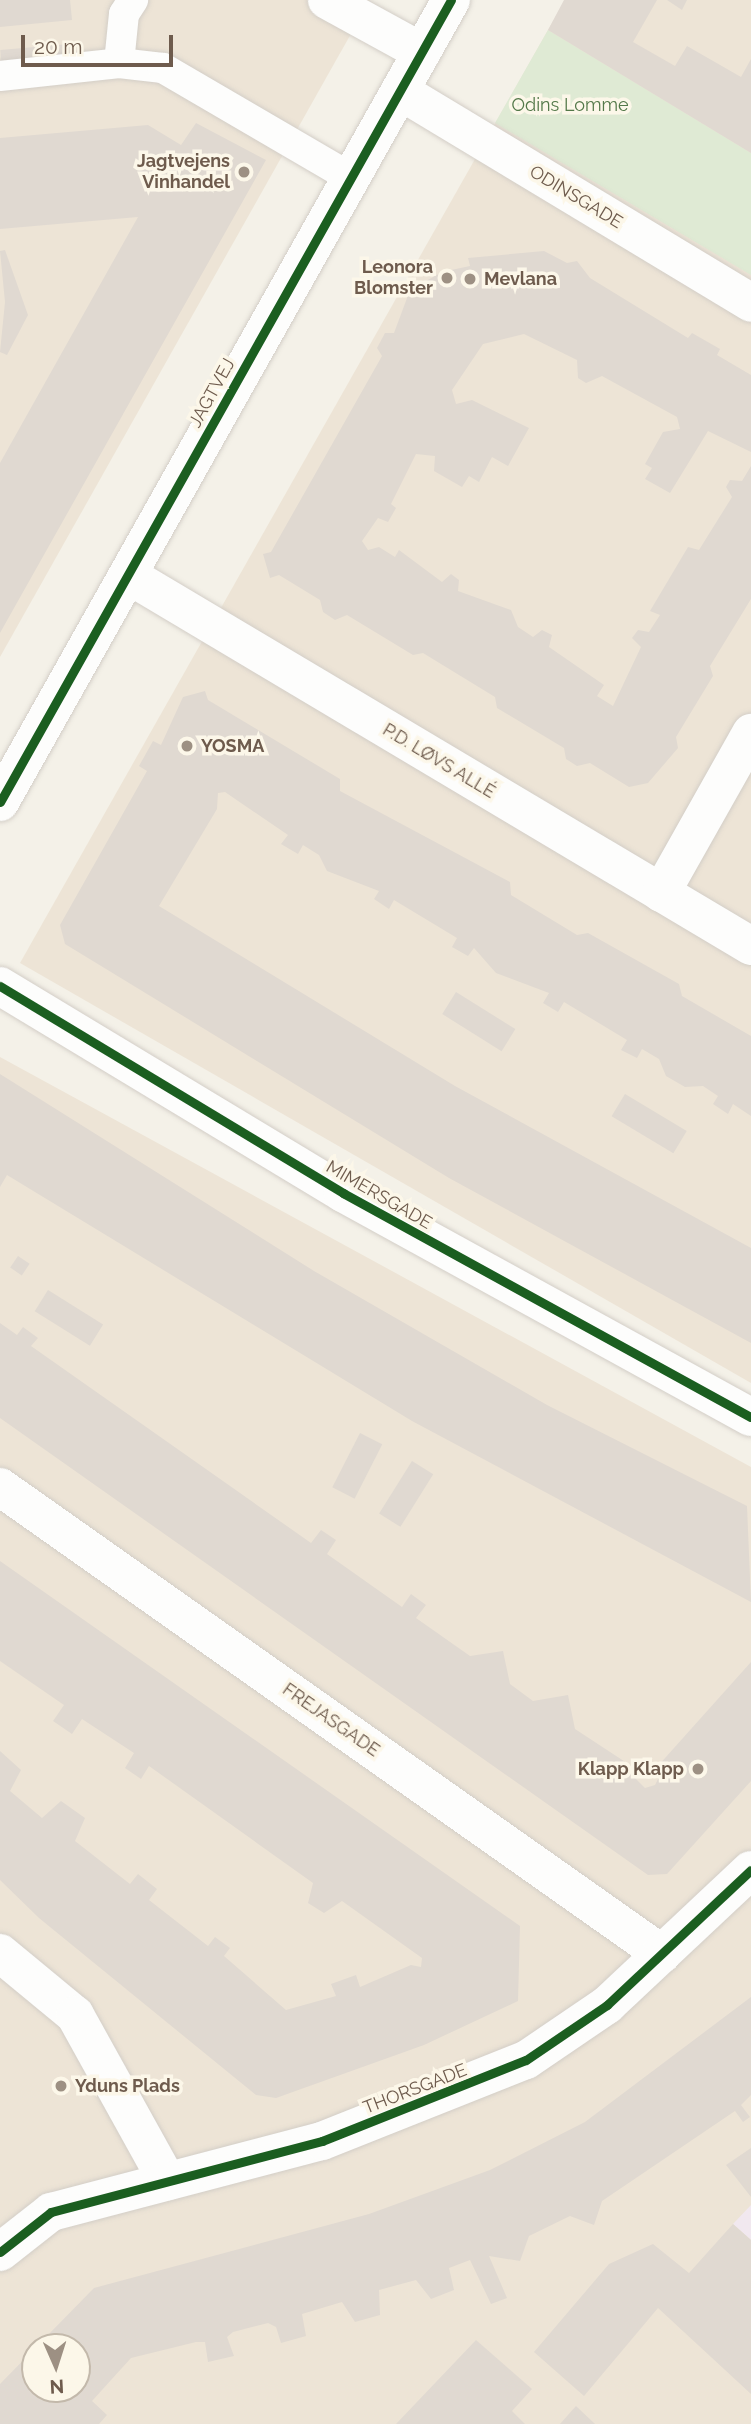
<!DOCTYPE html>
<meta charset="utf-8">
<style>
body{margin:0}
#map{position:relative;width:751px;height:2424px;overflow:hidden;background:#f4f1e8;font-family:Raleway,sans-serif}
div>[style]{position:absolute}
.residential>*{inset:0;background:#ede4d6}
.education>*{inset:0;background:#f1e8ef}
.green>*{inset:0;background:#dfead4}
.building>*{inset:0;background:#e0d9d1;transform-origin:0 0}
.roads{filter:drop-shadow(0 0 2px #d3cec7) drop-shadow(0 0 2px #d3cec7)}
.service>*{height:30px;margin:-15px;padding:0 15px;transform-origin:15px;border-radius:15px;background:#fdfdfc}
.minor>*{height:38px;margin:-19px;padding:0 19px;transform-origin:19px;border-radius:19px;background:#fdfdfc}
.tertiary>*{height:38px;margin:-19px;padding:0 19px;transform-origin:19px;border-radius:19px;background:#fdfdfc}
.cycleway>*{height:9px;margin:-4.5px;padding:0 4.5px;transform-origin:4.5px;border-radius:4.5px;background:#1b5e20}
.dots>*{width:19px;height:19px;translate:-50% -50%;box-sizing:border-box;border:4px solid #fcf7e9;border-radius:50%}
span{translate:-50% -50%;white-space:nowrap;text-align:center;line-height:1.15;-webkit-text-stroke:7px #fcf7e9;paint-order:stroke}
.park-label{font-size:18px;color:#537849}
.poi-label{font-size:18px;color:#6e5b4d;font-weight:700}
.right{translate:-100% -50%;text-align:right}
.left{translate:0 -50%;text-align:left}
.street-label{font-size:18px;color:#6e5b4d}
.north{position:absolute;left:21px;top:2333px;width:70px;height:70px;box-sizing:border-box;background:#fcf7e9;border:2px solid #c3b9ab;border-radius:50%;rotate:177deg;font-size:19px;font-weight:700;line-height:28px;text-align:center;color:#6e5b4d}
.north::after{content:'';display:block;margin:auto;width:24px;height:32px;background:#9d9083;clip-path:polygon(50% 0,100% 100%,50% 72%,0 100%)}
.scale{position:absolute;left:21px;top:35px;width:152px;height:32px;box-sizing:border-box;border:4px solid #6e5b4d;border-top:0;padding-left:9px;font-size:21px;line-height:24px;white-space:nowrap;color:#6e5b4d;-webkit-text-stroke:5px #fcf7e9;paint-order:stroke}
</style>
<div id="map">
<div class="residential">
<div style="clip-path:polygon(0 0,370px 0,0 657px)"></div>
<div style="clip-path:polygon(565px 0,751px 0,751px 1383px,20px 963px)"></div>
<div style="clip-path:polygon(evenodd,0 1057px,751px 1467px,751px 2424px,0 2424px,0 1057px,35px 2347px,77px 2347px,77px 2389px,35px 2389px,35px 2347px)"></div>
</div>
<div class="education">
<div style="clip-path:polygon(751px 2205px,751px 2240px,733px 2224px)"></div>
</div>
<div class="green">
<div style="clip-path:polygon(548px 30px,751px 153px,751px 275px,495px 123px)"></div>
</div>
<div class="building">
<div style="clip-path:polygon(0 0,70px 0,72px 20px,0 27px)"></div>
<div style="clip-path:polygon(564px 0,657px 0,633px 42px,675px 66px,687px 46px,741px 77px,751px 59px,751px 153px,548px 30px)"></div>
<div style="clip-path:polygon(667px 0,687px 0,682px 10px)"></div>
<div style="left:69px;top:44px;width:12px;height:69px;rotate:85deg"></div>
<div style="clip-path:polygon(196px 123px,266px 160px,0 633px,0 463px,138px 217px,0 229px,0 138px,148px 125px,181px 145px)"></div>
<div style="clip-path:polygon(5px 250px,28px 315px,7px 355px,0 352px,5px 302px,0 251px)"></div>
<div style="clip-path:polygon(544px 251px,567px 263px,577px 261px,590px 278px,688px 338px,692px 333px,720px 349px,717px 355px,751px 375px,751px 452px,708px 431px,670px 493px,645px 479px,652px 468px,645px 464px,663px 432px,680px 429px,677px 417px,602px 376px,586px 383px,578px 378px,577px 360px,524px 334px,483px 344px,452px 390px,456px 404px,472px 400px,529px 428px,508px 466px,492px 457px,479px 482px,469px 476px,462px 487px,434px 471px,435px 456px,416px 454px,391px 504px,396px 508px,388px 522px,378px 518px,362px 541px,368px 550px,379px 547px,395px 557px,399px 550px,442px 582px,451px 574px,459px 580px,458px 591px,511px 610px,518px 627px,533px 637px,542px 630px,552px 635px,549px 647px,604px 685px,597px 696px,613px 706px,641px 647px,632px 638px,638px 630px,649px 632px,660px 615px,650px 611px,688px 547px,699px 550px,732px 497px,726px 487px,730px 480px,742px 481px,751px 466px,751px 599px,710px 666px,713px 676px,676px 737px,678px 748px,648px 783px,629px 787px,590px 763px,577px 766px,566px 759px,564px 748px,497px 708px,495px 697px,423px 653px,413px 655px,347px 615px,335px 620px,323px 612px,320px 600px,279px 575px,270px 578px,263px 554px,271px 552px,382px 356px,377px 348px,385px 333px,394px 333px,410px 290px,442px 272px,470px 266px,468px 258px)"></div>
<div style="clip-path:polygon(205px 691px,208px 700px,340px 779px,340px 791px,510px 882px,511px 895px,577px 935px,588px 933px,679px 984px,682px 996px,751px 1036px,751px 1116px,733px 1104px,728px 1114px,713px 1104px,718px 1096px,703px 1086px,685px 1087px,666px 1076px,659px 1059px,642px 1049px,637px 1058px,621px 1050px,627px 1040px,564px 1002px,558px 1012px,543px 1003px,549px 993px,496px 973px,474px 948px,468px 956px,452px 947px,457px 938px,394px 900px,389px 909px,374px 899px,379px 891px,327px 871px,319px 855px,303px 845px,298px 854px,281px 844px,288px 835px,225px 792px,218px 793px,217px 809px,159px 906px,455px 1086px,751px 1248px,751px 1343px,449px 1178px,65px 944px,60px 925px,147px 771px,139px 766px,153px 741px,161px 745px,183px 697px)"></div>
<div style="left:456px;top:992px;width:70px;height:26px;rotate:32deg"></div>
<div style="clip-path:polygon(0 1074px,314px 1271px,547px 1405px,747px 1506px,751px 1602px,412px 1421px,7px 1175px,0 1187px)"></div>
<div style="left:625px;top:1094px;width:72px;height:26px;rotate:31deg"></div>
<div style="left:18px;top:1256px;width:14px;height:14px;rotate:34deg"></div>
<div style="left:48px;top:1290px;width:65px;height:25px;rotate:32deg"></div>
<div style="clip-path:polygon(0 1323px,17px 1335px,23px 1327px,38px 1338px,31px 1346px,311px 1543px,321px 1530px,336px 1540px,327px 1554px,402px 1607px,411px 1594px,426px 1605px,416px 1618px,470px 1656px,503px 1651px,510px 1684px,533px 1701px,568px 1695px,575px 1729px,636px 1769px,631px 1774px,645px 1788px,655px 1785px,662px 1771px,657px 1767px,751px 1662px,751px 1781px,667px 1874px,648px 1875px,0 1418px)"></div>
<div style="left:360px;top:1433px;width:25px;height:61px;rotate:27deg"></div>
<div style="left:412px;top:1461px;width:25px;height:62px;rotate:32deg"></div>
<div style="clip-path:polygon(0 1561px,520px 1926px,518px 2001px,424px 2045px,276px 2098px,256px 2095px,39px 1918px,0 1880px,0 1751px,21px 1770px,10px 1791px,42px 1818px,61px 1801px,85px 1818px,75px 1841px,130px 1884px,138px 1874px,157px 1889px,149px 1900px,208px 1946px,215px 1937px,230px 1948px,224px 1956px,286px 2010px,336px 1996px,331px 1984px,356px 1975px,360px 1987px,411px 1965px,421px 1967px,422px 1958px,342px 1901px,324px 1913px,308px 1903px,313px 1883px,149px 1766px,141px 1779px,125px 1768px,134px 1753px,82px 1719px,72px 1734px,53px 1721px,64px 1705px,0 1661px)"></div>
<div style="clip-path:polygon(evenodd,751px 1997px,751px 2095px,741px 2105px,750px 2117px,743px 2122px,735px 2111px,602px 2201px,594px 2225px,570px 2216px,529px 2236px,520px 2261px,489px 2256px,507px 2298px,491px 2304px,470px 2260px,449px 2268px,454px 2290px,431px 2299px,416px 2280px,379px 2290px,380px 2315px,355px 2322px,342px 2302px,302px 2314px,306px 2336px,281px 2343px,276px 2327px,268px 2323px,233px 2332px,227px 2337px,234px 2356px,208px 2362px,205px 2342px,196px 2342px,131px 2358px,92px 2401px,107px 2415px,99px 2424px,0 2424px,0 2384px,94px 2288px,369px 2214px,490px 2170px,585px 2122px,751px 1997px,35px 2347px,77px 2347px,77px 2389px,35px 2389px,35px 2347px)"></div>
<div style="clip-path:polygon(751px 2148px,751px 2197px,726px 2165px)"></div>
<div style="clip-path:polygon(733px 2224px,751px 2240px,751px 2394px,658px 2308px,584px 2396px,534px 2352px,609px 2264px,653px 2244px,689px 2273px)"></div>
<div style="clip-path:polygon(476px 2340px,532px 2389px,512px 2411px,525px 2424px,396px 2424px)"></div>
<div style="clip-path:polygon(576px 2406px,595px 2424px,560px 2424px)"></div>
</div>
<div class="roads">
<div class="service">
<div style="left:119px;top:63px;width:49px;rotate:-84.2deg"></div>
<div style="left:124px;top:14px;width:17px;rotate:-57deg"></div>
<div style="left:0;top:76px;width:120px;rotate:-6.2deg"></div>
<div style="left:119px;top:63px;width:44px;rotate:6.5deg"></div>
<div style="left:163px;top:68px;width:218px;rotate:30.3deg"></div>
</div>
<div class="minor">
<div style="left:327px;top:0;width:108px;rotate:28.7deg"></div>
<div style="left:400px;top:91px;width:410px;rotate:31.1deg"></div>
<div style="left:128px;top:575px;width:725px;rotate:30.77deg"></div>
<div style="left:661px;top:893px;width:184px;rotate:-60.6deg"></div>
<div style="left:0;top:1487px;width:810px;rotate:35.2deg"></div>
<div style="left:0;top:1953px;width:97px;rotate:39.6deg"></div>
<div style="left:75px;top:2015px;width:190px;rotate:61deg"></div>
<div style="left:0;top:2252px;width:65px;rotate:-38.1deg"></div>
<div style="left:51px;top:2212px;width:280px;rotate:-14.7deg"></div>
<div style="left:322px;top:2141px;width:219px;rotate:-21.7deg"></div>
<div style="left:526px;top:2060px;width:98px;rotate:-34.2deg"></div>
<div style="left:607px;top:2005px;width:197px;rotate:-43.2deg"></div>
</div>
<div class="tertiary">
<div style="left:0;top:802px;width:920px;rotate:-60.65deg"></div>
<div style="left:0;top:986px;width:401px;rotate:31.1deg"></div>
<div style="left:343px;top:1193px;width:465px;rotate:28.8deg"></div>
</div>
</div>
<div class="cycleway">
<div style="left:0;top:802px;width:920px;rotate:-60.65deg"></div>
<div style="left:0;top:986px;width:401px;rotate:31.1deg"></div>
<div style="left:343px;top:1193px;width:465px;rotate:28.8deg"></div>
<div style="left:0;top:2252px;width:65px;rotate:-38.1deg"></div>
<div style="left:51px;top:2212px;width:280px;rotate:-14.7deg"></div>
<div style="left:322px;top:2141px;width:219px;rotate:-21.7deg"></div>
<div style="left:526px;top:2060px;width:98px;rotate:-34.2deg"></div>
<div style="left:607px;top:2005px;width:197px;rotate:-43.2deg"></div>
</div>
<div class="dots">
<div style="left:244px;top:172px;background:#9d9083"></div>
<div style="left:447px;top:278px;background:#9d9083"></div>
<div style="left:470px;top:279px;background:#9d9083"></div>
<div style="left:187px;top:746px;background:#9d9083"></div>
<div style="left:698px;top:1769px;background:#9d9083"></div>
<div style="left:61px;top:2086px;background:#9d9083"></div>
</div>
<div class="park-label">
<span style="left:570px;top:105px">Odins Lomme</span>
</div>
<div class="poi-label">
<span class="right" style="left:230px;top:172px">Jagtvejens<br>Vinhandel</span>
<span class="right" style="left:433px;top:278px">Leonora<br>Blomster</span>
<span class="left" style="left:484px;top:279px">Mevlana</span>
<span class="left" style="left:201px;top:746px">YOSMA</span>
<span class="right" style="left:684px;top:1769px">Klapp Klapp</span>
<span class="left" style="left:75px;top:2086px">Yduns Plads</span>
</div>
<div class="street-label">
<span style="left:576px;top:197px;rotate:31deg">ODINSGADE</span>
<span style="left:212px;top:393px;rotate:-61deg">JAGTVEJ</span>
<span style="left:439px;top:761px;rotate:31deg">P.D. LØVS ALLÉ</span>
<span style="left:379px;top:1195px;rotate:30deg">MIMERSGADE</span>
<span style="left:331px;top:1720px;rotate:35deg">FREJASGADE</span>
<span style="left:415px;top:2089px;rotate:-21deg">THORSGADE</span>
</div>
<div class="north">N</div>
<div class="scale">20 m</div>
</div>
